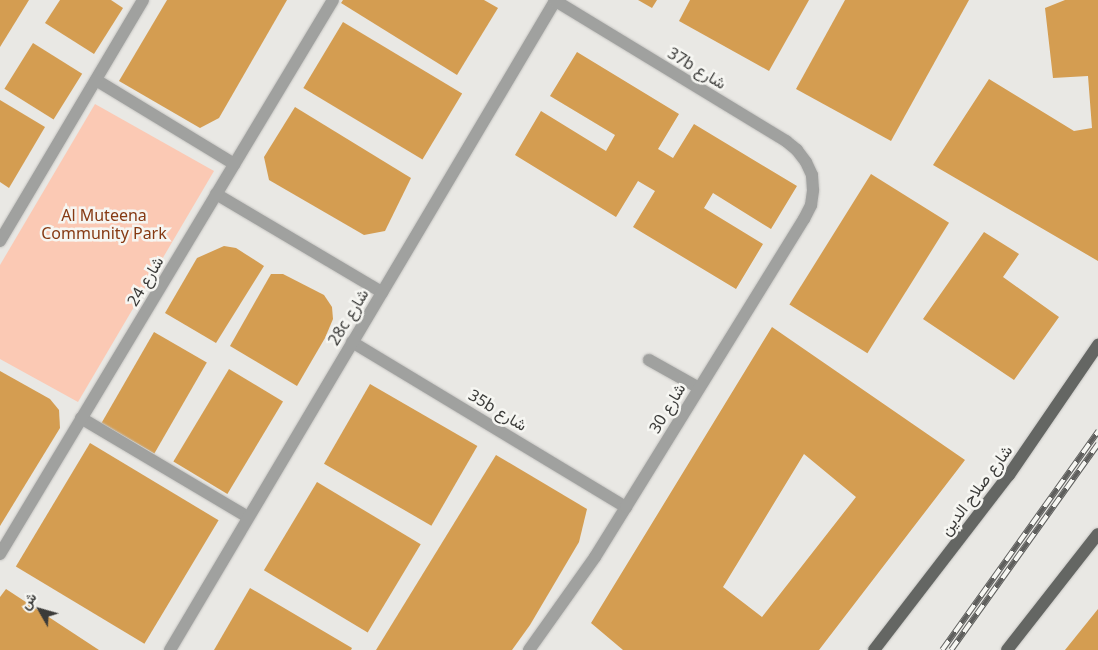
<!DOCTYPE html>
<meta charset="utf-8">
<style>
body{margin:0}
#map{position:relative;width:1098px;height:650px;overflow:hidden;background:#e9e8e4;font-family:"Noto Sans",Vazirmatn,sans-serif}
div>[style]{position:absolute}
.green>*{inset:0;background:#fbc9b4}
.building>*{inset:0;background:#d49d51;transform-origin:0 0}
.roads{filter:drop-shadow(0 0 1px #c6c5c2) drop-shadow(0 0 1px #c6c5c2)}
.minor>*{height:12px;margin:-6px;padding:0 6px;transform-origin:6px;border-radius:6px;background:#a0a19f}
.major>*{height:12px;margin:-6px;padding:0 6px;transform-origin:6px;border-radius:6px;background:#646663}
.rail>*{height:5.5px;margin-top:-2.75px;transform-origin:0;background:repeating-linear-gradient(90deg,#f6f6f2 0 11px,#5f5f5d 0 22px);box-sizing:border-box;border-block:1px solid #5f5f5d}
span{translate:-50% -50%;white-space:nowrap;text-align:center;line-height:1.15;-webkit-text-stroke:5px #f6f6f2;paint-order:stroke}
.street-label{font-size:16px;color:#3b3b39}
.park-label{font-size:16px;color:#863a13}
.north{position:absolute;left:15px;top:585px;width:50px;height:50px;-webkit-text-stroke:4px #f6f6f2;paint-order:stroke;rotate:308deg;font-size:14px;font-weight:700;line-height:20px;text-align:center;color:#3b3b39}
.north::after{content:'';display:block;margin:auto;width:18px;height:22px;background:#3b3b39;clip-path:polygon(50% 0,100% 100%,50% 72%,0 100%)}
</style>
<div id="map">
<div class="green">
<div style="clip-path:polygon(95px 104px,214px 171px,78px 402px,0 359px,0 265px)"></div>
</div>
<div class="building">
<div style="clip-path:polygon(0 0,29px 0,0 47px)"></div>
<div style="clip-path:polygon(60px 0,111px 0,123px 8px,94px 54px,45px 23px)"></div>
<div style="clip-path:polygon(167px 0,287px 0,219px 118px,200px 128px,119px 81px)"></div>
<div style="clip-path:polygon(343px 0,484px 0,498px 8px,457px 75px,341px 3px)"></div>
<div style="clip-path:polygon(638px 0,657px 0,652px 8px)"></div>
<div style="clip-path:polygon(690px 0,809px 0,769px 71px,679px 21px)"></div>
<div style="clip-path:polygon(845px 0,969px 0,891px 141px,796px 89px)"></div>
<div style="clip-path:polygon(1065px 0,1098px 0,1098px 261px,933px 165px,989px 79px,1074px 131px,1092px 128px,1088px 76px,1053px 78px,1045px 8px)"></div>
<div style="left:343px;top:22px;width:139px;height:77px;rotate:31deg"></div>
<div style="left:33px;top:43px;width:58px;height:54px;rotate:32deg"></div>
<div style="clip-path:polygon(577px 52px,679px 114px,658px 149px,673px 158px,694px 124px,797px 186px,771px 229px,713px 193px,704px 208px,763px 244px,736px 289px,633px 227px,655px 191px,638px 181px,616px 217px,515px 155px,541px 111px,606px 151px,615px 135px,550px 96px)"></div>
<div style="clip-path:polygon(0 100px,45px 127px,9px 188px,0 182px)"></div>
<div style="clip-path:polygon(295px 107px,411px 178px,385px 231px,364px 235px,269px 180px,264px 157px)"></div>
<div style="left:871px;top:174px;width:92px;height:154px;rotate:32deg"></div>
<div style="clip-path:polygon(984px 232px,1019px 254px,1003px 277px,1059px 317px,1014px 380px,923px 319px)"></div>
<div style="clip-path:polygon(224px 246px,236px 248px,264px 266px,216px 343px,165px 313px,197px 258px)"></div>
<div style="clip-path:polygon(271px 274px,283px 274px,324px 295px,332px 307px,333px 319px,325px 338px,297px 386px,230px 346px)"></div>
<div style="clip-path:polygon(evenodd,772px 327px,965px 460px,819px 650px,623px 650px,591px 623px,772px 327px,804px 454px,856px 497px,762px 617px,723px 587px,804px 454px)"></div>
<div style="left:154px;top:332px;width:61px;height:105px;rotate:30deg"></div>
<div style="left:229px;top:369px;width:63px;height:108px;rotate:31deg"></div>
<div style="clip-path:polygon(0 371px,50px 399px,59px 410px,60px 428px,0 526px)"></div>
<div style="left:370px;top:384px;width:124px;height:92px;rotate:30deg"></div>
<div style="left:90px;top:443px;width:150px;height:144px;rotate:31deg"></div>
<div style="clip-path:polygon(496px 455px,587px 509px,579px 542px,530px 625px,512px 650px,376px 650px)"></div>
<div style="left:317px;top:482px;width:121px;height:103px;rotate:31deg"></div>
<div style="clip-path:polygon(250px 588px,352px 648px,351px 650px,214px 650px)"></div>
<div style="clip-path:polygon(6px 589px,99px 650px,0 650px,0 597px)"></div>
<div style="clip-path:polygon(1098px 609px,1098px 650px,1065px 650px)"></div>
</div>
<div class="roads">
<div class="minor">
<div style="left:96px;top:80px;width:162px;rotate:31.3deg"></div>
<div style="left:216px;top:194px;width:193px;rotate:30.6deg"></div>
<div style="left:0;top:241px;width:280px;rotate:-59.3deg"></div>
<div style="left:352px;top:342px;width:320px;rotate:31.1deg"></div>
<div style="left:649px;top:360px;width:57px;rotate:29.2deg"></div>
<div style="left:81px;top:418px;width:194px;rotate:30.7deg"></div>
<div style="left:0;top:554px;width:646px;rotate:-58.99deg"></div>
<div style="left:170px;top:650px;width:755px;rotate:-59.32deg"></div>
<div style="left:529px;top:650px;width:114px;rotate:-54.6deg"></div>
<div style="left:595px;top:557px;width:59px;rotate:-58.2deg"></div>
<div style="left:626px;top:507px;width:339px;rotate:-58.3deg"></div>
<div style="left:804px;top:219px;width:16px;rotate:-63deg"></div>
<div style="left:811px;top:205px;width:15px;rotate:-82deg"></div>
<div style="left:813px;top:190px;width:15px;rotate:-94deg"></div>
<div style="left:812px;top:175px;width:14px;rotate:-115deg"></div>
<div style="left:806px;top:162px;width:15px;rotate:-127deg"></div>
<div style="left:797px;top:150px;width:14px;rotate:-141deg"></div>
<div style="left:786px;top:141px;width:271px;rotate:-148.7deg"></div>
</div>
<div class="major">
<div style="left:874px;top:650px;width:221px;rotate:-52.4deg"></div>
<div style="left:1009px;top:475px;width:158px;rotate:-55.6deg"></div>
<div style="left:1007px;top:650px;width:147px;rotate:-51.9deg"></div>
</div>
</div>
<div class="rail">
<div style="left:942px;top:650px;width:269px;rotate:-54.5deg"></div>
<div style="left:951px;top:650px;width:253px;rotate:-54.5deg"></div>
</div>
<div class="street-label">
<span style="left:697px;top:68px;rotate:31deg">37b شارع</span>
<span style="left:145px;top:281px;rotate:-59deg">شارع 24</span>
<span style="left:348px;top:317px;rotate:-59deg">28c شارع</span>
<span style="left:667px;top:408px;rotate:-59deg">شارع 30</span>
<span style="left:498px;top:410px;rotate:31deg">35b شارع</span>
<span style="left:976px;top:490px;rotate:-53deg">شارع صلاح الدين</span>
</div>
<div class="park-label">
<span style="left:104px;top:224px">Al Muteena<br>Community Park</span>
</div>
<div class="north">ش</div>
</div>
